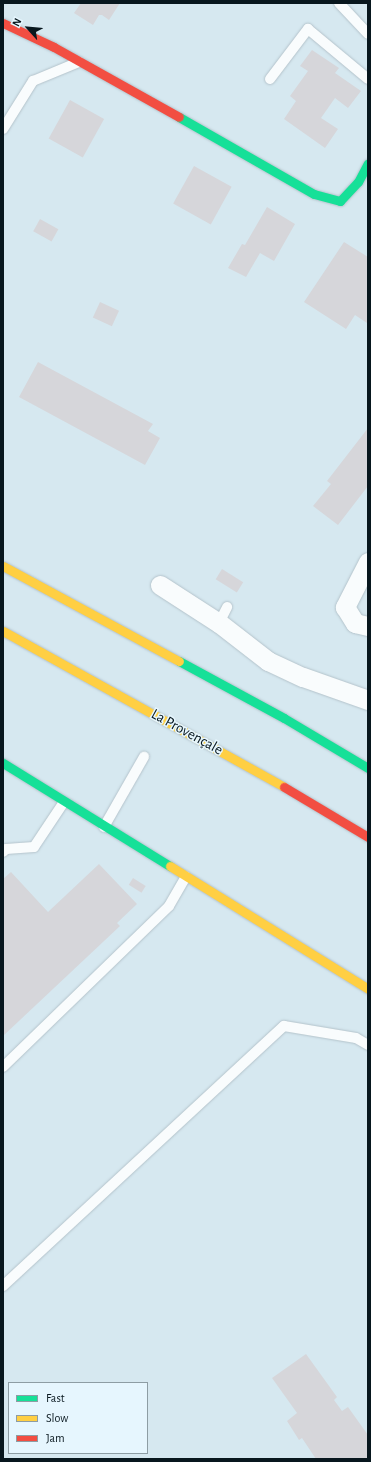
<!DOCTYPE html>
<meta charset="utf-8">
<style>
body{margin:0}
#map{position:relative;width:371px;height:1462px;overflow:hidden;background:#d6e8f0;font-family:"Alegreya Sans",sans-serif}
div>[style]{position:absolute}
.building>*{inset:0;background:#d6d6da;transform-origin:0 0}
.roads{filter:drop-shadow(0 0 1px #b4c3cb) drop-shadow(0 0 1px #b4c3cb)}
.lane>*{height:10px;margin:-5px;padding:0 5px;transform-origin:5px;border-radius:5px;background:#f9fcfd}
.street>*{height:19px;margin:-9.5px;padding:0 9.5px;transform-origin:9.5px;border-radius:9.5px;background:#f9fcfd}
.fast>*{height:9px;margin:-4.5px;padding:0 4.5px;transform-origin:4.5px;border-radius:4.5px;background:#16e098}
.slow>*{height:9px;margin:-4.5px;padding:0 4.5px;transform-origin:4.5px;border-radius:4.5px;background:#ffcf43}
.jam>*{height:9px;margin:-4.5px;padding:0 4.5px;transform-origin:4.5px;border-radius:4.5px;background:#f24e42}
span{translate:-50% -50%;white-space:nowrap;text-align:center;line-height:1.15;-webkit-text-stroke:3px #e6f6fe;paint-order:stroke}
.street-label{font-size:15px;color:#08171e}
.frame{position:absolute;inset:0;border:4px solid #08171e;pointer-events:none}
.legend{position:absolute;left:8px;top:1382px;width:140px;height:72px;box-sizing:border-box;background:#e6f6fe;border:1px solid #8d9da4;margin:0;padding:5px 7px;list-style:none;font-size:12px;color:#08171e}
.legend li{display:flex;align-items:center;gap:8px;height:20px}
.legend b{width:20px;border:1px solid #8d9da4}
.north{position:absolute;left:8px;top:8px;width:40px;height:40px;-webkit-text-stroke:3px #e6f6fe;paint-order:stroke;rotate:297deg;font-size:11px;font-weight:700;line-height:16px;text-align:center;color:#08171e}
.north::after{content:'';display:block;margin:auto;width:14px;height:18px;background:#08171e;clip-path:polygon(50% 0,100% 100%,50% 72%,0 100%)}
</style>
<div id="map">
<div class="building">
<div style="clip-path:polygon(81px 3px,120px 3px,109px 20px,102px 15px,99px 15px,93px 25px,74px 13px)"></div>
<div style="clip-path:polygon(312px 50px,339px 68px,335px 73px,361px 91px,348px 108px,335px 98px,321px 118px,338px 129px,325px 148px,284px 119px,296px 101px,290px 96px,308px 71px,300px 66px)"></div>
<div style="left:70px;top:100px;width:39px;height:44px;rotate:29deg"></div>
<div style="left:194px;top:166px;width:43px;height:43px;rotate:29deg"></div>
<div style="clip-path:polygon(267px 207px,295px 224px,274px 261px,260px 253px,246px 277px,228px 268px,242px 244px,245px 245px)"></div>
<div style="left:40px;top:219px;width:21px;height:14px;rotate:29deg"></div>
<div style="clip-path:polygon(344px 242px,368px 257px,368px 321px,367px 323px,355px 315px,346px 329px,304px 302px)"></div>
<div style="left:100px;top:302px;width:21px;height:17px;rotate:25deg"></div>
<div style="clip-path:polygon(38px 362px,153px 424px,148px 431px,160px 438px,145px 465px,19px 397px)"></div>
<div style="clip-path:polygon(368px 428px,368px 486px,338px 525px,313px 506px,331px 484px,327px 481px)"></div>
<div style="left:222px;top:569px;width:25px;height:12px;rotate:32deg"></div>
<div style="clip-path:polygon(99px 864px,137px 904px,117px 923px,120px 926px,3px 1036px,3px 879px,11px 872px,48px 912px)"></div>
<div style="left:133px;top:878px;width:15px;height:8px;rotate:32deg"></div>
<div style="clip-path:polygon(306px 1354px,337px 1397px,334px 1400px,342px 1411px,348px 1407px,368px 1435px,368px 1459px,316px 1459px,302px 1438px,299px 1440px,287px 1421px,297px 1413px,272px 1378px)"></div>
</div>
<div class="roads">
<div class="lane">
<div style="left:339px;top:3px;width:42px;rotate:46.9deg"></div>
<div style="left:270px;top:79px;width:63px;rotate:-52.8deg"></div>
<div style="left:308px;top:29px;width:78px;rotate:39.8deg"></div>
<div style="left:3px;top:129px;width:57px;rotate:-58deg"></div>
<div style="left:33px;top:81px;width:50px;rotate:-22.4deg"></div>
<div style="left:219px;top:623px;width:18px;rotate:-63deg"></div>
<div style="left:104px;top:827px;width:81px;rotate:-60.3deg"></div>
<div style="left:3px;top:852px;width:4px;rotate:-45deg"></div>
<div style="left:6px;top:849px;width:28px;rotate:-4deg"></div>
<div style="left:34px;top:847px;width:54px;rotate:-56.3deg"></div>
<div style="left:3px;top:1067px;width:231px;rotate:-44.1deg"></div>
<div style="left:169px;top:906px;width:34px;rotate:-60deg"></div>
<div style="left:3px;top:1286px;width:383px;rotate:-42.8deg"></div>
<div style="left:284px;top:1026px;width:73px;rotate:9.5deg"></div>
<div style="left:356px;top:1038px;width:14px;rotate:30deg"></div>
</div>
<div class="street">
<div style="left:368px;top:562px;width:51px;rotate:117.1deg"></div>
<div style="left:345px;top:607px;width:19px;rotate:58deg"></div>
<div style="left:355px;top:623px;width:13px;rotate:13deg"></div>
<div style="left:160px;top:585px;width:70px;rotate:32.8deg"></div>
<div style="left:219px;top:623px;width:62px;rotate:37.8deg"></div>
<div style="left:268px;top:661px;width:38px;rotate:25deg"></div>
<div style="left:303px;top:677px;width:69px;rotate:19.5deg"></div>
</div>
<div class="fast">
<div style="left:179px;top:117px;width:155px;rotate:29.7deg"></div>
<div style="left:314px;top:194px;width:27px;rotate:15deg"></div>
<div style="left:340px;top:201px;width:26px;rotate:-47deg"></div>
<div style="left:358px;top:182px;width:21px;rotate:-62deg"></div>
<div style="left:179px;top:661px;width:119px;rotate:28.5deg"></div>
<div style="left:284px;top:718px;width:98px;rotate:30.8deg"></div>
<div style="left:3px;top:763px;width:196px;rotate:31.7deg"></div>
</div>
<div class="slow">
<div style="left:3px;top:566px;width:200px;rotate:28.4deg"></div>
<div style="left:3px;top:631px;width:321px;rotate:29deg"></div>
<div style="left:170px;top:866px;width:233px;rotate:31.8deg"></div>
</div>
<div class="jam">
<div style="left:3px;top:23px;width:56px;rotate:25.2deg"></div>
<div style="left:54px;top:47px;width:143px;rotate:29.2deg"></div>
<div style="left:284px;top:787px;width:98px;rotate:30.8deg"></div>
</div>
</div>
<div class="street-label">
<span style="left:187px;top:732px;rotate:29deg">La Provençale</span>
</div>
<div class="frame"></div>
<ul class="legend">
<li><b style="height:5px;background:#16e098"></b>Fast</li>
<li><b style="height:5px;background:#ffcf43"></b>Slow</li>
<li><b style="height:5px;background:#f24e42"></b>Jam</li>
</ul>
<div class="north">N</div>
</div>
